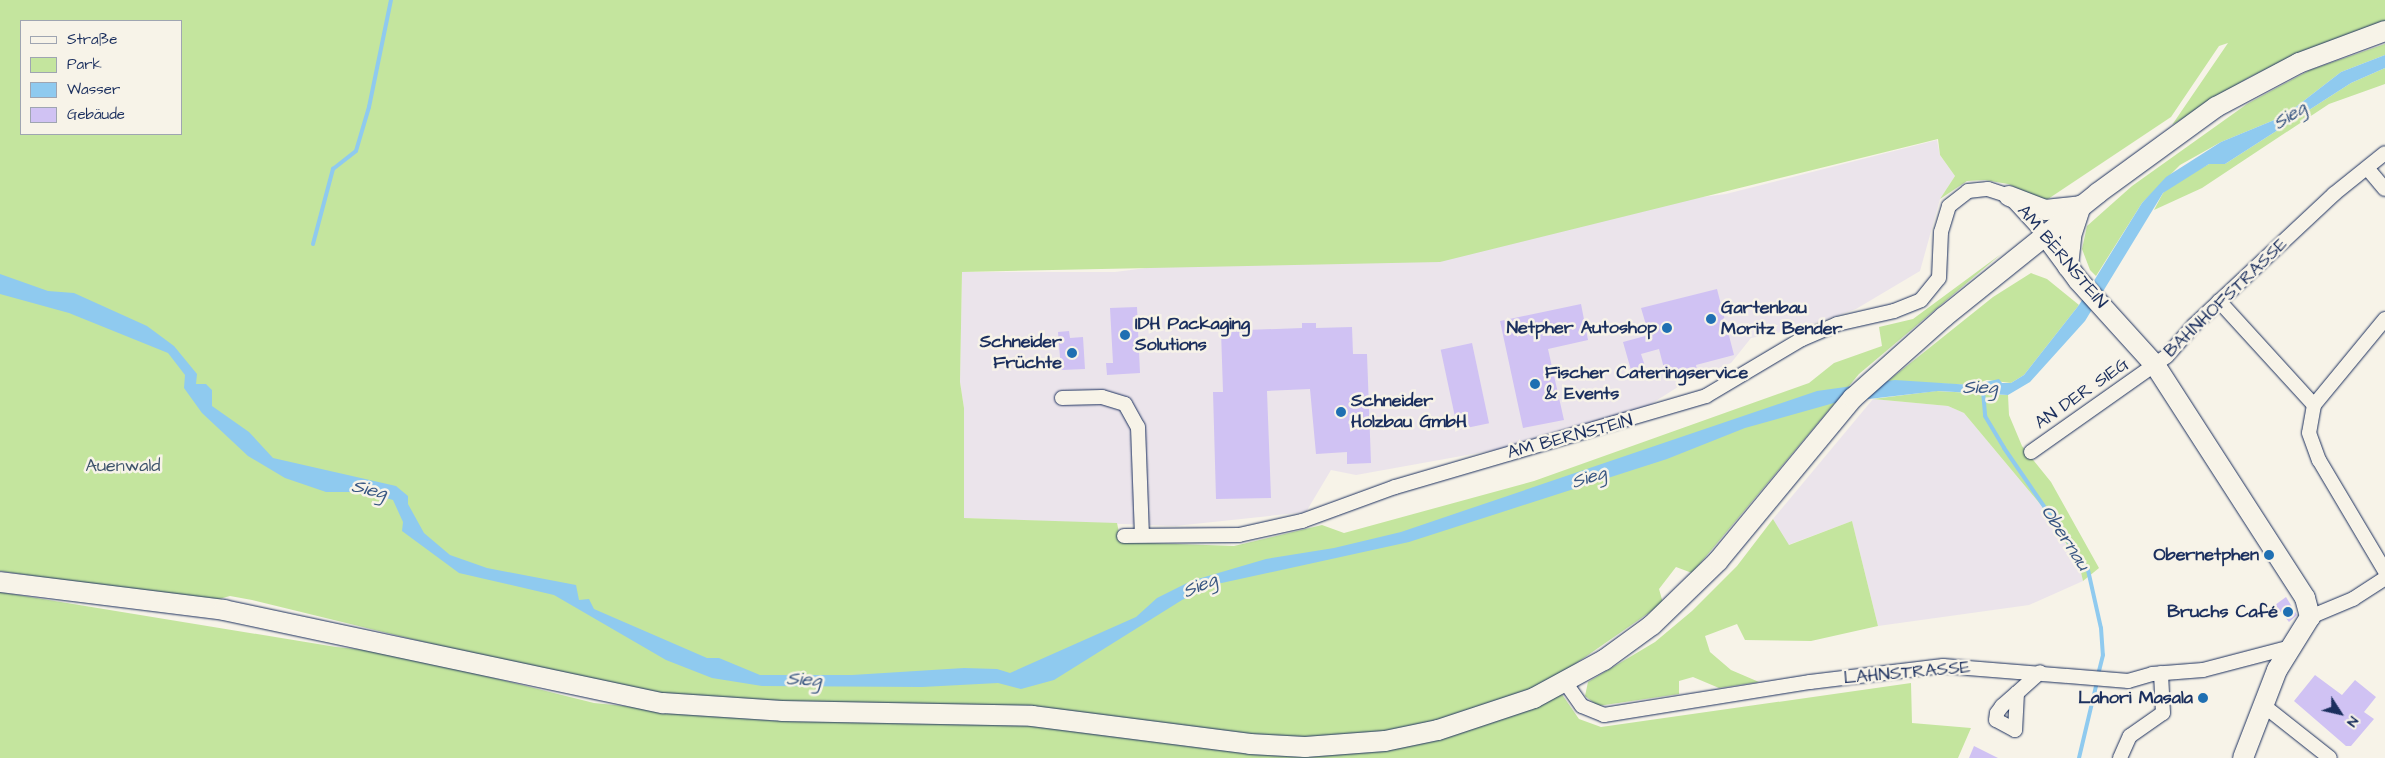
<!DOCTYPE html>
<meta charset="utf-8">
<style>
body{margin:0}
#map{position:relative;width:2385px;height:758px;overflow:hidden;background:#f7f3e8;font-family:"Architects Daughter",sans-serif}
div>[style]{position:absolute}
.built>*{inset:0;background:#ebe4eb}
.green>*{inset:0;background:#c4e59e}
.water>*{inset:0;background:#8fcaef}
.stream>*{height:4px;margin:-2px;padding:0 2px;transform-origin:2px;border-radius:2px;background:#8fcaef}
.building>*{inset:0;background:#d0c2f3;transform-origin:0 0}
.roads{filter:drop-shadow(0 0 1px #1b2f5e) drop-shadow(0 0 1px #1b2f5e)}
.street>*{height:14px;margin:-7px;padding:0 7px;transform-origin:7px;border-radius:7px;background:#f7f3e8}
.secondary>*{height:20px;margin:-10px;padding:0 10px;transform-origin:10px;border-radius:10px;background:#f7f3e8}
.dots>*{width:14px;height:14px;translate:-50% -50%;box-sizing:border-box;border:2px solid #f7f3e8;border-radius:50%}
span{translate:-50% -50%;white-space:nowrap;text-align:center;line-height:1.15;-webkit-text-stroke:5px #f7f3e8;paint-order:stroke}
.street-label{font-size:18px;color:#1b2f5e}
.poi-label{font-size:18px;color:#1b2f5e;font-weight:700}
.left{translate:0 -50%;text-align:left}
.right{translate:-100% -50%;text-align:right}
.park-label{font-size:18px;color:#3d536b}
.water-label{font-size:19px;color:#385682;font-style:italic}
.legend{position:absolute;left:20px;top:20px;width:162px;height:115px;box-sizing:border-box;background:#f7f3e8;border:1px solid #9fa5b1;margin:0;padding:6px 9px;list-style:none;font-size:15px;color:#1b2f5e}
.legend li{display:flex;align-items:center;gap:10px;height:25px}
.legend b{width:25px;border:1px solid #9fa5b1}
.north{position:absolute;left:2315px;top:688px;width:50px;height:50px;-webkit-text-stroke:4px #f7f3e8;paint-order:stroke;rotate:125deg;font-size:14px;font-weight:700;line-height:20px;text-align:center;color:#1b2f5e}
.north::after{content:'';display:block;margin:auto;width:18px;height:22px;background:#1b2f5e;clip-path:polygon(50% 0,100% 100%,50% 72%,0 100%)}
</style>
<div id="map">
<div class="built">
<div style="clip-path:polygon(1937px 140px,1940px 155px,1955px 176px,1940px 199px,1920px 271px,1856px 309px,1798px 329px,1751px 338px,1731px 363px,1689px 380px,1643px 409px,1506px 448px,1356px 475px,1331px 470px,1306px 512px,1175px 526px,964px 518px,964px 408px,960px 382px,962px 272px,1115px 272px,1726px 194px)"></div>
<div style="clip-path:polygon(1873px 399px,1948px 406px,1964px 413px,2051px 517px,2080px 568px,2083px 581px,2029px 605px,1878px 626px,1852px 521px,1788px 545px,1773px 519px)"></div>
</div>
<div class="green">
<div style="clip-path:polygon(evenodd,0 0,2385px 0,2385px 23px,2291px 57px,2248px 78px,2172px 125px,2228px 43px,2219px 46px,2171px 117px,2045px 201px,2008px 184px,1985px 180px,1967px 181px,1940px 199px,1955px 176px,1940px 155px,1938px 139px,1440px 262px,962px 272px,960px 382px,964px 408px,964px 518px,1117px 523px,1121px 542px,1234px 546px,1322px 525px,1344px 533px,1534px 481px,1809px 383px,1834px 363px,1882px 346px,1879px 327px,1913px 319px,2001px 254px,1859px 374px,1692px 573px,1676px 567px,1659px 589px,1663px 603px,1552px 680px,1579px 719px,1601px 727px,1911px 683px,1912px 723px,1971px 728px,1958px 758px,0 758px,0 592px,336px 647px,395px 653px,594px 703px,777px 721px,624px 691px,252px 600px,230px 596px,208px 602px,0 571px,0 0,21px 21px,181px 21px,181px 134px,21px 134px,21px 21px)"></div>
<div style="clip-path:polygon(2385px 44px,2385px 55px,2341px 72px,2284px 116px,2221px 142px,2180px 165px,2142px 203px,2096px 276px,2090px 270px,2082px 249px,2087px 226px,2132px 186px,2247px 104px,2310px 70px)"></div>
<div style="clip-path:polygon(2385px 68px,2385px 84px,2329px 104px,2202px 188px,2154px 210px,2163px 193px,2176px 182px,2209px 164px,2225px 164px,2351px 83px)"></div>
<div style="clip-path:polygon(2031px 273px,2047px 279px,2079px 305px,2024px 375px,2011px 383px,1987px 380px,1972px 385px,1888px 381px,1993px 297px)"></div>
<div style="clip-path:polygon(1936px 391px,2008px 395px,2009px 415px,2022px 446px,2051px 482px,2099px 568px,2083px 581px,2080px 568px,2051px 517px,1964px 413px,1948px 406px,1873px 399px)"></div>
<div style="clip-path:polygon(1773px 519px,1789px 545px,1852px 521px,1878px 626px,1811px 641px,1745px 640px,1737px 624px,1705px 636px,1710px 652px,1731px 670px,1759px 682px,1719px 688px,1693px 677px,1679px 681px,1679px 694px,1598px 706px,1585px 696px,1588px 682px,1655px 642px,1692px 611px,1737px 566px)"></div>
</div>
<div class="water">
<div style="clip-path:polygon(2385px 55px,2385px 68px,2351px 83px,2225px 164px,2209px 164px,2163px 193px,2085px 321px,2030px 382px,2008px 395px,1938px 391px,1834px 403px,1745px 428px,1667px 459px,1409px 542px,1217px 584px,1182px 600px,1054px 680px,1021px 689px,998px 683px,922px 687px,762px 686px,712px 678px,666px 660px,554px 595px,459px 573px,402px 531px,403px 522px,393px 500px,366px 492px,326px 492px,285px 478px,248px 456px,202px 413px,184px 388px,185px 375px,168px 353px,69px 313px,0 294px,0 274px,48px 291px,74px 293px,147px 326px,174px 346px,197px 374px,196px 384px,206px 384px,212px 390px,212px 406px,249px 432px,273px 458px,396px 486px,408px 496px,408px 504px,424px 533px,450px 555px,487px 568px,576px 585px,579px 600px,589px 599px,594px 609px,707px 658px,719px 658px,760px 675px,852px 675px,964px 668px,997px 669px,1010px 673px,1136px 617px,1157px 598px,1191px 581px,1266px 559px,1334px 548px,1401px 532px,1817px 391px,1895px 380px,1972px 385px,1999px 379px,2002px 383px,2011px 383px,2024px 375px,2079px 305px,2142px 203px,2166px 177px,2221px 142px,2284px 116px,2341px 72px)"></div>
</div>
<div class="stream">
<div style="left:313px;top:244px;width:78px;rotate:-75.1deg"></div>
<div style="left:333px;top:169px;width:29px;rotate:-38deg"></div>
<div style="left:356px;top:151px;width:46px;rotate:-73.5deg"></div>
<div style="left:369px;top:107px;width:109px;rotate:-78.4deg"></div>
<div style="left:1983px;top:391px;width:25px;rotate:85deg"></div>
<div style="left:1985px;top:416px;width:37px;rotate:59deg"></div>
<div style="left:2004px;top:448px;width:148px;rotate:55.5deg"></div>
<div style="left:2088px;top:570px;width:59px;rotate:77.4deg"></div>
<div style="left:2101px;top:628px;width:27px;rotate:86deg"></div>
<div style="left:2103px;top:655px;width:21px;rotate:104deg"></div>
<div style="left:2079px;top:758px;width:78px;rotate:-76.7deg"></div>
</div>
<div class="building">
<div style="clip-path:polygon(1717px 289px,1734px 355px,1696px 365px,1697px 370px,1666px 376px,1659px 349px,1641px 354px,1645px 366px,1631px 370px,1623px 342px,1649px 335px,1641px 308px)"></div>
<div style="clip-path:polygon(1581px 304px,1588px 340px,1548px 349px,1564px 420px,1523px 428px,1500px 321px)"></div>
<div style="clip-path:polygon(1137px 307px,1140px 373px,1107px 375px,1106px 363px,1113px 363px,1110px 308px)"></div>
<div style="clip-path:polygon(1302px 323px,1316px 323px,1316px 328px,1352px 327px,1353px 354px,1367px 354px,1371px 463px,1347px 464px,1347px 452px,1316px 454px,1310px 389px,1267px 391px,1271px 498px,1216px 499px,1213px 392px,1223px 392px,1221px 331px,1302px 328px)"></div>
<div style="clip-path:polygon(1069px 331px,1070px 338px,1083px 337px,1085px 369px,1061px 370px,1058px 332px)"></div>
<div style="left:1472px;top:343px;width:82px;height:32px;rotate:78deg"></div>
<div style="clip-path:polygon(2286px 597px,2297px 615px,2289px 622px,2275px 605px)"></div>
<div style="clip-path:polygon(2315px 675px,2342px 695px,2355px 680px,2376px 697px,2364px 712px,2374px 719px,2351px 746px,2346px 746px,2294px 701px)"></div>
<div style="clip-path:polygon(1974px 746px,1998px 758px,1969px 758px)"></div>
</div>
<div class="roads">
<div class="street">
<div style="left:2368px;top:169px;width:26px;rotate:50deg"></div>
<div style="left:2219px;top:301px;width:141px;rotate:47.6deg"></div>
<div style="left:2385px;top:319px;width:112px;rotate:129.5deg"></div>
<div style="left:2314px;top:405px;width:28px;rotate:100deg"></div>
<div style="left:2309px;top:433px;width:29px;rotate:70deg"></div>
<div style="left:2319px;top:460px;width:129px;rotate:59.3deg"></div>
<div style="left:1062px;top:398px;width:40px;rotate:-1.4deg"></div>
<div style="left:1102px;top:397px;width:24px;rotate:17deg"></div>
<div style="left:1125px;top:404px;width:26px;rotate:61deg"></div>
<div style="left:1138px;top:427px;width:108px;rotate:87.9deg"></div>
<div style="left:2031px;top:452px;width:166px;rotate:-35.2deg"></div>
<div style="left:2167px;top:356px;width:41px;rotate:-48.9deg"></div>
<div style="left:2194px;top:325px;width:192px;rotate:-43.1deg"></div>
<div style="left:2334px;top:194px;width:65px;rotate:-38.8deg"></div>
<div style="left:1124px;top:536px;width:115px;rotate:-0.5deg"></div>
<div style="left:1239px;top:535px;width:65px;rotate:-12.5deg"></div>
<div style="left:1302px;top:521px;width:99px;rotate:-20.1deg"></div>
<div style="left:1395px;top:487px;width:324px;rotate:-16.3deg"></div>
<div style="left:1706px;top:396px;width:112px;rotate:-30.7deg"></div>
<div style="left:1802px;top:339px;width:38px;rotate:-23deg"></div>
<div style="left:1837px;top:324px;width:58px;rotate:-12.8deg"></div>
<div style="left:1894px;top:311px;width:29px;rotate:-22deg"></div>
<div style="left:1921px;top:300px;width:28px;rotate:-51deg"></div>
<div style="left:1939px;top:278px;width:46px;rotate:-87.5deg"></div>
<div style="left:1941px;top:232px;width:27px;rotate:-73deg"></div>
<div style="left:1949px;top:206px;width:24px;rotate:-38deg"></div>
<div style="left:1968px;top:191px;width:20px;rotate:-6deg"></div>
<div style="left:1988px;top:189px;width:22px;rotate:18deg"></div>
<div style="left:2009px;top:196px;width:53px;rotate:47.3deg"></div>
<div style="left:2310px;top:617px;width:47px;rotate:-22.7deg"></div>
<div style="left:2353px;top:599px;width:38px;rotate:-33deg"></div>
<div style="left:1565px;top:682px;width:29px;rotate:55deg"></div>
<div style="left:1582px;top:706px;width:24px;rotate:22deg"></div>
<div style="left:1604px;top:715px;width:209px;rotate:-9.1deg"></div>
<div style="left:1810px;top:682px;width:134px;rotate:-6.9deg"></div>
<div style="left:1943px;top:666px;width:186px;rotate:4.6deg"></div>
<div style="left:2128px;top:681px;width:25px;rotate:-16deg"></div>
<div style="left:2152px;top:674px;width:51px;rotate:-4.5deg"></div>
<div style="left:2203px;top:670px;width:87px;rotate:-14.7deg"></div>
<div style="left:2017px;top:693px;width:37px;rotate:93deg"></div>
<div style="left:2015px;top:730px;width:21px;rotate:-152deg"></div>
<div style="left:1996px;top:720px;width:7px;rotate:-82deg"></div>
<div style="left:1997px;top:713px;width:9px;rotate:-54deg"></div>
<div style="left:2002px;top:706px;width:20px;rotate:-41deg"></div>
<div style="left:2017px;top:693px;width:31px;rotate:-42deg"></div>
<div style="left:2263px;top:705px;width:85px;rotate:38.3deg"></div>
<div style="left:2120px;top:758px;width:24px;rotate:-66deg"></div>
<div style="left:2130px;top:736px;width:40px;rotate:-34.9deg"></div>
<div style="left:2163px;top:713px;width:40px;rotate:-92.9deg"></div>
</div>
<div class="secondary">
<div style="left:2009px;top:196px;width:39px;rotate:21deg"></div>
<div style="left:2045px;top:210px;width:36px;rotate:-6deg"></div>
<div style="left:2045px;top:235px;width:56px;rotate:53.7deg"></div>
<div style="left:2078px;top:280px;width:115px;rotate:47.8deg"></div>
<div style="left:2155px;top:365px;width:277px;rotate:57.2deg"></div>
<div style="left:2305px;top:598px;width:20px;rotate:75deg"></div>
<div style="left:2310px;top:617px;width:62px;rotate:121.9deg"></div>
<div style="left:2277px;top:670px;width:94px;rotate:111.1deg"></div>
<div style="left:2068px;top:267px;width:31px;rotate:-84deg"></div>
<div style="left:2071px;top:236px;width:32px;rotate:-72deg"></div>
<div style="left:0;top:582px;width:226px;rotate:7.1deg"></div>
<div style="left:224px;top:610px;width:449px;rotate:12deg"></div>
<div style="left:663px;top:703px;width:119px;rotate:3.8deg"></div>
<div style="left:782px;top:711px;width:250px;rotate:1.1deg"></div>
<div style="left:1032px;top:716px;width:220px;rotate:7.3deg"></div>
<div style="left:1250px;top:744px;width:55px;rotate:3.1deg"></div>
<div style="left:1305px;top:747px;width:80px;rotate:-4.3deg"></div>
<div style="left:1385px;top:741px;width:54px;rotate:-11.7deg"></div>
<div style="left:1438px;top:730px;width:101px;rotate:-18.4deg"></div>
<div style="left:1534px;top:698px;width:80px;rotate:-28.5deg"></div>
<div style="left:1604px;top:660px;width:59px;rotate:-36.1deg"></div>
<div style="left:1652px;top:625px;width:92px;rotate:-44.1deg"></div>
<div style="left:1718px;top:561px;width:212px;rotate:-50.4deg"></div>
<div style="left:1853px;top:398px;width:122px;rotate:-41.7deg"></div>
<div style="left:1944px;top:317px;width:198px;rotate:-38.8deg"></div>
<div style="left:2098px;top:193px;width:146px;rotate:-36.1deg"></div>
<div style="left:2216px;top:107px;width:94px;rotate:-27.9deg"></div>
<div style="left:2299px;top:63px;width:92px;rotate:-20.4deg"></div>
</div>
</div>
<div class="dots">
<div style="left:1711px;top:319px;background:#1f6fb2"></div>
<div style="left:1667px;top:328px;background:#1f6fb2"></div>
<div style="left:1125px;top:335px;background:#1f6fb2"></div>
<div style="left:1072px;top:353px;background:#1f6fb2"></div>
<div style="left:1535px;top:384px;background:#1f6fb2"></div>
<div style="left:1341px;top:412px;background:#1f6fb2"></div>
<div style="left:2269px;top:555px;background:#1f6fb2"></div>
<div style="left:2288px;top:612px;background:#1f6fb2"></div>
<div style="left:2203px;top:698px;background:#1f6fb2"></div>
</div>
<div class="street-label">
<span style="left:2062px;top:257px;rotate:50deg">AM BERNSTEIN</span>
<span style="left:2226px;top:298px;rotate:-44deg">BAHNHOFSTRASSE</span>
<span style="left:2082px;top:394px;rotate:-35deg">AN DER SIEG</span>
<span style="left:1570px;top:437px;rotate:-15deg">AM BERNSTEIN</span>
<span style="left:1907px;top:673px;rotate:-5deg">LAHNSTRASSE</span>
</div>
<div class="poi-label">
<span class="left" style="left:1721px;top:319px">Gartenbau<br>Moritz Bender</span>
<span class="left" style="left:1135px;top:335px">IDH Packaging<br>Solutions</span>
<span class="right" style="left:1657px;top:328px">Netpher Autoshop</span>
<span class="right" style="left:1062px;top:353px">Schneider<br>Früchte</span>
<span class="left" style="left:1545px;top:384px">Fischer Cateringservice<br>&amp; Events</span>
<span class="left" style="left:1351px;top:412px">Schneider<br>Holzbau GmbH</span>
<span class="right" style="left:2259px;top:555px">Obernetphen</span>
<span class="right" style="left:2278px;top:612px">Bruchs Café</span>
<span class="right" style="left:2193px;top:698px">Lahori Masala</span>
</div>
<div class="park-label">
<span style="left:123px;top:466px">Auenwald</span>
</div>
<div class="water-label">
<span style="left:2290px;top:116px;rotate:-33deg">Sieg</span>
<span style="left:1980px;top:388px">Sieg</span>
<span style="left:1589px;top:478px;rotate:-18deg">Sieg</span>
<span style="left:369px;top:490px;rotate:13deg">Sieg</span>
<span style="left:2065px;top:538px;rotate:57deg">Obernau</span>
<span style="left:1200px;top:586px;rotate:-24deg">Sieg</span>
<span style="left:804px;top:680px;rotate:3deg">Sieg</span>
</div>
<ul class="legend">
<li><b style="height:6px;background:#f7f3e8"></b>Straße</li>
<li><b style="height:14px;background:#c4e59e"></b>Park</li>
<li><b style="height:14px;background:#8fcaef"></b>Wasser</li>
<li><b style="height:14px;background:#d0c2f3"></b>Gebäude</li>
</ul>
<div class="north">N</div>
</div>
